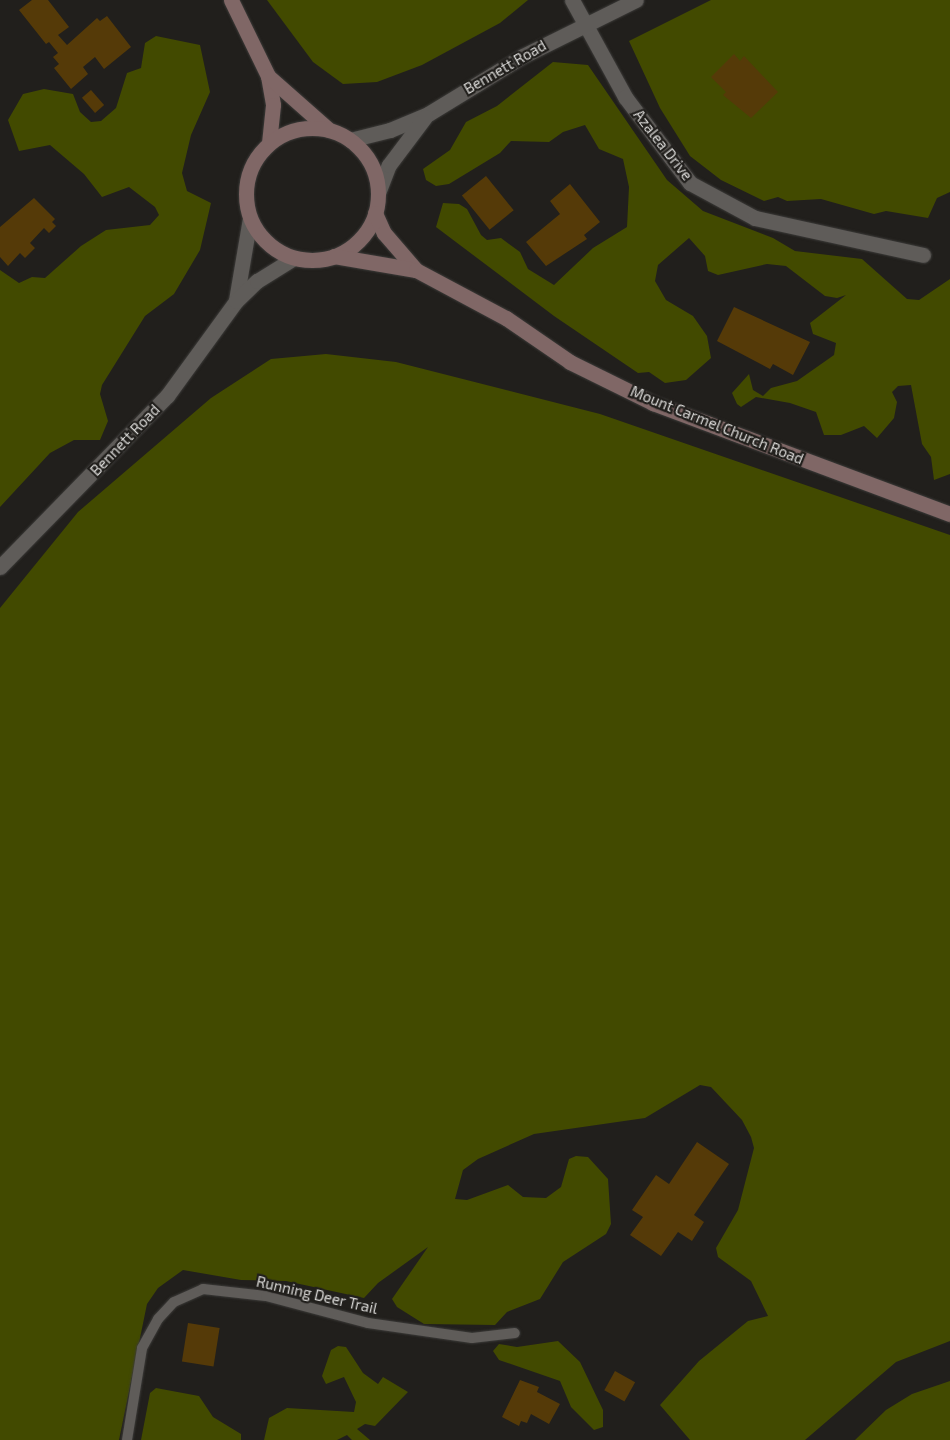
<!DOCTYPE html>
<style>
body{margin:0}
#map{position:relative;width:950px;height:1440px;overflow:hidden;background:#211f1c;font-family:"Exo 2",sans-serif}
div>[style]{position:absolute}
.forest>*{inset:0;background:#424a00}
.building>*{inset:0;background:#553a08;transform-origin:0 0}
.roads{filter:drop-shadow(0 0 1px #3c3b39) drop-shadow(0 0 1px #3c3b39)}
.lane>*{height:10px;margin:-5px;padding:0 5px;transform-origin:5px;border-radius:5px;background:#5f5c59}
.street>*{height:15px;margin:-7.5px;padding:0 7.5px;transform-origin:7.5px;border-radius:7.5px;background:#5f5c59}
.secondary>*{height:15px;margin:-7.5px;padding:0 7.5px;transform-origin:7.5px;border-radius:7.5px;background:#806766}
.secondary>.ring{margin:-7.5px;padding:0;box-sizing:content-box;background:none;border:15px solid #806766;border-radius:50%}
span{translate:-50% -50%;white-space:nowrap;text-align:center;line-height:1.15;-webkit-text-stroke:4.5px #211f1c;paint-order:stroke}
.street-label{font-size:15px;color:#d9d8d6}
</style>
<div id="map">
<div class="forest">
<div style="clip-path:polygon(267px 0,528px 0,500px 23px,422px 65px,377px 82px,343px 84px,313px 62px)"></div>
<div style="clip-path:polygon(711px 0,950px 0,950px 192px,937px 198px,928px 218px,886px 211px,874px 214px,821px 199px,787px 201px,778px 197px,764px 201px,721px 180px,690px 156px,660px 108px,629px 41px)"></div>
<div style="clip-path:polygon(156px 36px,200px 45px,210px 92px,191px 135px,182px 173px,187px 191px,211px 203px,200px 250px,174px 294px,145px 316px,102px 385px,100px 394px,108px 421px,100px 440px,74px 440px,50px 453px,0 507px,0 270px,19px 283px,32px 277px,45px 278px,81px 246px,106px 230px,150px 225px,159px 215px,155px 207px,129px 187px,102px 197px,84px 174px,50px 145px,19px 151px,8px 120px,23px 94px,44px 89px,73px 94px,80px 112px,91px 122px,101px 121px,116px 108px,127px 73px,141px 68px,145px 43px)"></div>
<div style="clip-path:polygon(553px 62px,588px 65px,667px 180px,703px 211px,773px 238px,795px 251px,862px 259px,907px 299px,919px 300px,950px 279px,950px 474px,934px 480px,931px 457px,922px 444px,911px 385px,898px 386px,892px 392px,897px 402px,894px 418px,877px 438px,864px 426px,841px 435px,824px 435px,816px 412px,790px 403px,756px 397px,741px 407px,737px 404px,732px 393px,749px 374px,753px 390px,763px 396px,771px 388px,797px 381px,834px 355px,836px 343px,813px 334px,810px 323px,846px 295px,837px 298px,825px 296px,786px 266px,767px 264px,718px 275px,708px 271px,705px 256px,689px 238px,658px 265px,655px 281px,666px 300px,693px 316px,707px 336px,711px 358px,686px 380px,665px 383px,649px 372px,638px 373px,554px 316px,436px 227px,443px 203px,459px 204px,467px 209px,481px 235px,487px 240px,501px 238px,520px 252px,528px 269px,554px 285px,593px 248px,627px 227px,629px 187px,623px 159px,599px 149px,585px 125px,563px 132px,549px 142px,511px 141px,500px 153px,449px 184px,436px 186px,426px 180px,423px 169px,450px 150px,466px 122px,497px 106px)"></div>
<div style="clip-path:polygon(326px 354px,396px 362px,600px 414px,950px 535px,950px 1341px,896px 1362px,805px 1440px,690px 1440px,660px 1405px,699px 1361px,748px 1321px,768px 1316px,751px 1281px,718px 1257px,716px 1248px,738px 1210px,754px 1148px,751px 1137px,742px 1120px,711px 1087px,700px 1085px,645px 1118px,534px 1134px,478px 1159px,463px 1170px,455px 1199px,467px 1200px,508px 1185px,523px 1197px,546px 1198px,561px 1187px,569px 1159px,576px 1156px,588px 1157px,608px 1179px,611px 1224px,606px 1234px,563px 1262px,540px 1299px,507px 1312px,495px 1325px,424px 1324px,397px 1307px,392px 1299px,428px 1247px,378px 1283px,364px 1298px,286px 1281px,241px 1280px,183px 1270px,158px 1288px,147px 1304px,119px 1440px,0 1440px,0 608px,78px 512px,211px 398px,271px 359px)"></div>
<div style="clip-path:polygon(558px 1341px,580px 1362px,603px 1410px,603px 1427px,594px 1430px,571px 1407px,560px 1381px,499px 1360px,493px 1351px,499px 1344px,517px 1347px)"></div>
<div style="clip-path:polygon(338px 1346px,346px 1347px,363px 1373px,378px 1384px,383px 1377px,408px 1392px,375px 1426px,365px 1424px,357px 1429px,370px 1440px,352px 1440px,347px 1435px,337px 1440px,264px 1440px,269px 1418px,287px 1408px,354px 1412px,356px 1402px,344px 1377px,326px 1384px,322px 1376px,331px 1350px)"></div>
<div style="clip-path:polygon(950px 1381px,950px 1440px,855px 1440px,886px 1410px,912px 1394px)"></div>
<div style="clip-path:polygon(156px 1388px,199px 1396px,213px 1417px,241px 1434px,241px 1440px,141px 1440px,150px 1393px)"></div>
</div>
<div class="building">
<div style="clip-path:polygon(32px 0,48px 0,69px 27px,58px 35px,67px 45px,97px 18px,100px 21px,107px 16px,131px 47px,104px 69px,95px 57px,83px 67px,88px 74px,71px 89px,54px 68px,59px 64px,53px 57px,58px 53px,49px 42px,46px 44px,19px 10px)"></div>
<div style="clip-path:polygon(734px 54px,740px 61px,744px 56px,778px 92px,751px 118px,723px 95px,726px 92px,711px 77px)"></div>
<div style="left:91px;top:90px;width:20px;height:12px;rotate:49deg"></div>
<div style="left:486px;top:176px;width:44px;height:31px;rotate:51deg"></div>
<div style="clip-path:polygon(570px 184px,600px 222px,584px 235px,587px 239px,546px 266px,526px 242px,560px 214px,550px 201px)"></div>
<div style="clip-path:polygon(34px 198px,55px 219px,52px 222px,56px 226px,49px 233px,44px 228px,30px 243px,35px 248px,25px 258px,20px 253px,8px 266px,0 257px,0 227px)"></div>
<div style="clip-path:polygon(734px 307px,810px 342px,793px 375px,773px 364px,770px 369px,717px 341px)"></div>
<div style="clip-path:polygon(697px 1142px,729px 1164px,694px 1215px,704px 1222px,692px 1241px,678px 1232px,661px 1256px,630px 1235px,643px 1217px,632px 1210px,656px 1175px,669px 1184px)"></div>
<div style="left:188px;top:1323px;width:32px;height:39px;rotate:9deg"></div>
<div style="left:615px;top:1371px;width:23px;height:22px;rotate:29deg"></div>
<div style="clip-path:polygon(520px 1380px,539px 1387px,537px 1392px,560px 1404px,549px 1424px,531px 1414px,527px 1423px,521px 1421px,519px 1426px,502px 1417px)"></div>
</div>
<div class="roads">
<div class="lane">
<div style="left:127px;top:1440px;width:93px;rotate:-80.7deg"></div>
<div style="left:142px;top:1348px;width:33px;rotate:-61deg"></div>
<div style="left:158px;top:1319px;width:23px;rotate:-47deg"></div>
<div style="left:174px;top:1302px;width:32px;rotate:-24deg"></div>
<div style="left:203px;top:1289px;width:63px;rotate:6.3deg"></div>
<div style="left:266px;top:1296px;width:106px;rotate:14.8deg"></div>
<div style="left:368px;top:1323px;width:105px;rotate:8.2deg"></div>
<div style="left:472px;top:1338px;width:43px;rotate:-6.6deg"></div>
</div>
<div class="street">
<div style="left:572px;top:0;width:111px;rotate:61.3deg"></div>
<div style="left:625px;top:97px;width:108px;rotate:52.9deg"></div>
<div style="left:690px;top:183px;width:74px;rotate:28.3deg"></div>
<div style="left:755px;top:218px;width:172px;rotate:12.4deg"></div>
<div style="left:350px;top:140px;width:41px;rotate:-14deg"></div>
<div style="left:390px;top:130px;width:41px;rotate:-22.8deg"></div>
<div style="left:428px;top:114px;width:111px;rotate:-31.4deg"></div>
<div style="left:523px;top:56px;width:126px;rotate:-26.4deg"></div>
<div style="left:378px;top:193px;width:30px;rotate:-69deg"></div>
<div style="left:389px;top:165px;width:60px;rotate:-53.1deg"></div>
<div style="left:236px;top:300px;width:83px;rotate:-80.3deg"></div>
<div style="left:0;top:567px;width:239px;rotate:-45.7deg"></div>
<div style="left:167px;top:396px;width:117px;rotate:-54deg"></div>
<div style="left:236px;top:301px;width:29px;rotate:-44deg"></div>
<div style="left:257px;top:281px;width:44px;rotate:-31.9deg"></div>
</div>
<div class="secondary">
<div style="left:231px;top:0;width:85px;rotate:64deg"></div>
<div style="left:268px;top:76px;width:29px;rotate:80deg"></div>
<div style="left:273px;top:105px;width:38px;rotate:96deg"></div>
<div style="left:268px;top:76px;width:81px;rotate:41.5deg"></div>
<div class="ring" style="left:246px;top:128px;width:117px;height:117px"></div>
<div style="left:375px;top:213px;width:22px;rotate:66deg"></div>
<div style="left:384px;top:233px;width:49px;rotate:49.1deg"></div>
<div style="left:334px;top:256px;width:83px;rotate:9.7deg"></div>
<div style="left:416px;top:270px;width:102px;rotate:28.1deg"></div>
<div style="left:506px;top:318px;width:78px;rotate:34.5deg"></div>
<div style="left:570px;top:362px;width:93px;rotate:26.3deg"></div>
<div style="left:653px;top:403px;width:317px;rotate:20.5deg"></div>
</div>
</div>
<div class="street-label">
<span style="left:505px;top:67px;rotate:-30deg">Bennett Road</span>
<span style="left:663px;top:145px;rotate:52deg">Azalea Drive</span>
<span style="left:717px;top:425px;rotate:22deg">Mount Carmel Church Road</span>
<span style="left:125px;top:440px;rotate:-46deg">Bennett Road</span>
<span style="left:317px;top:1295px;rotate:13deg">Running Deer Trail</span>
</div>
</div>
